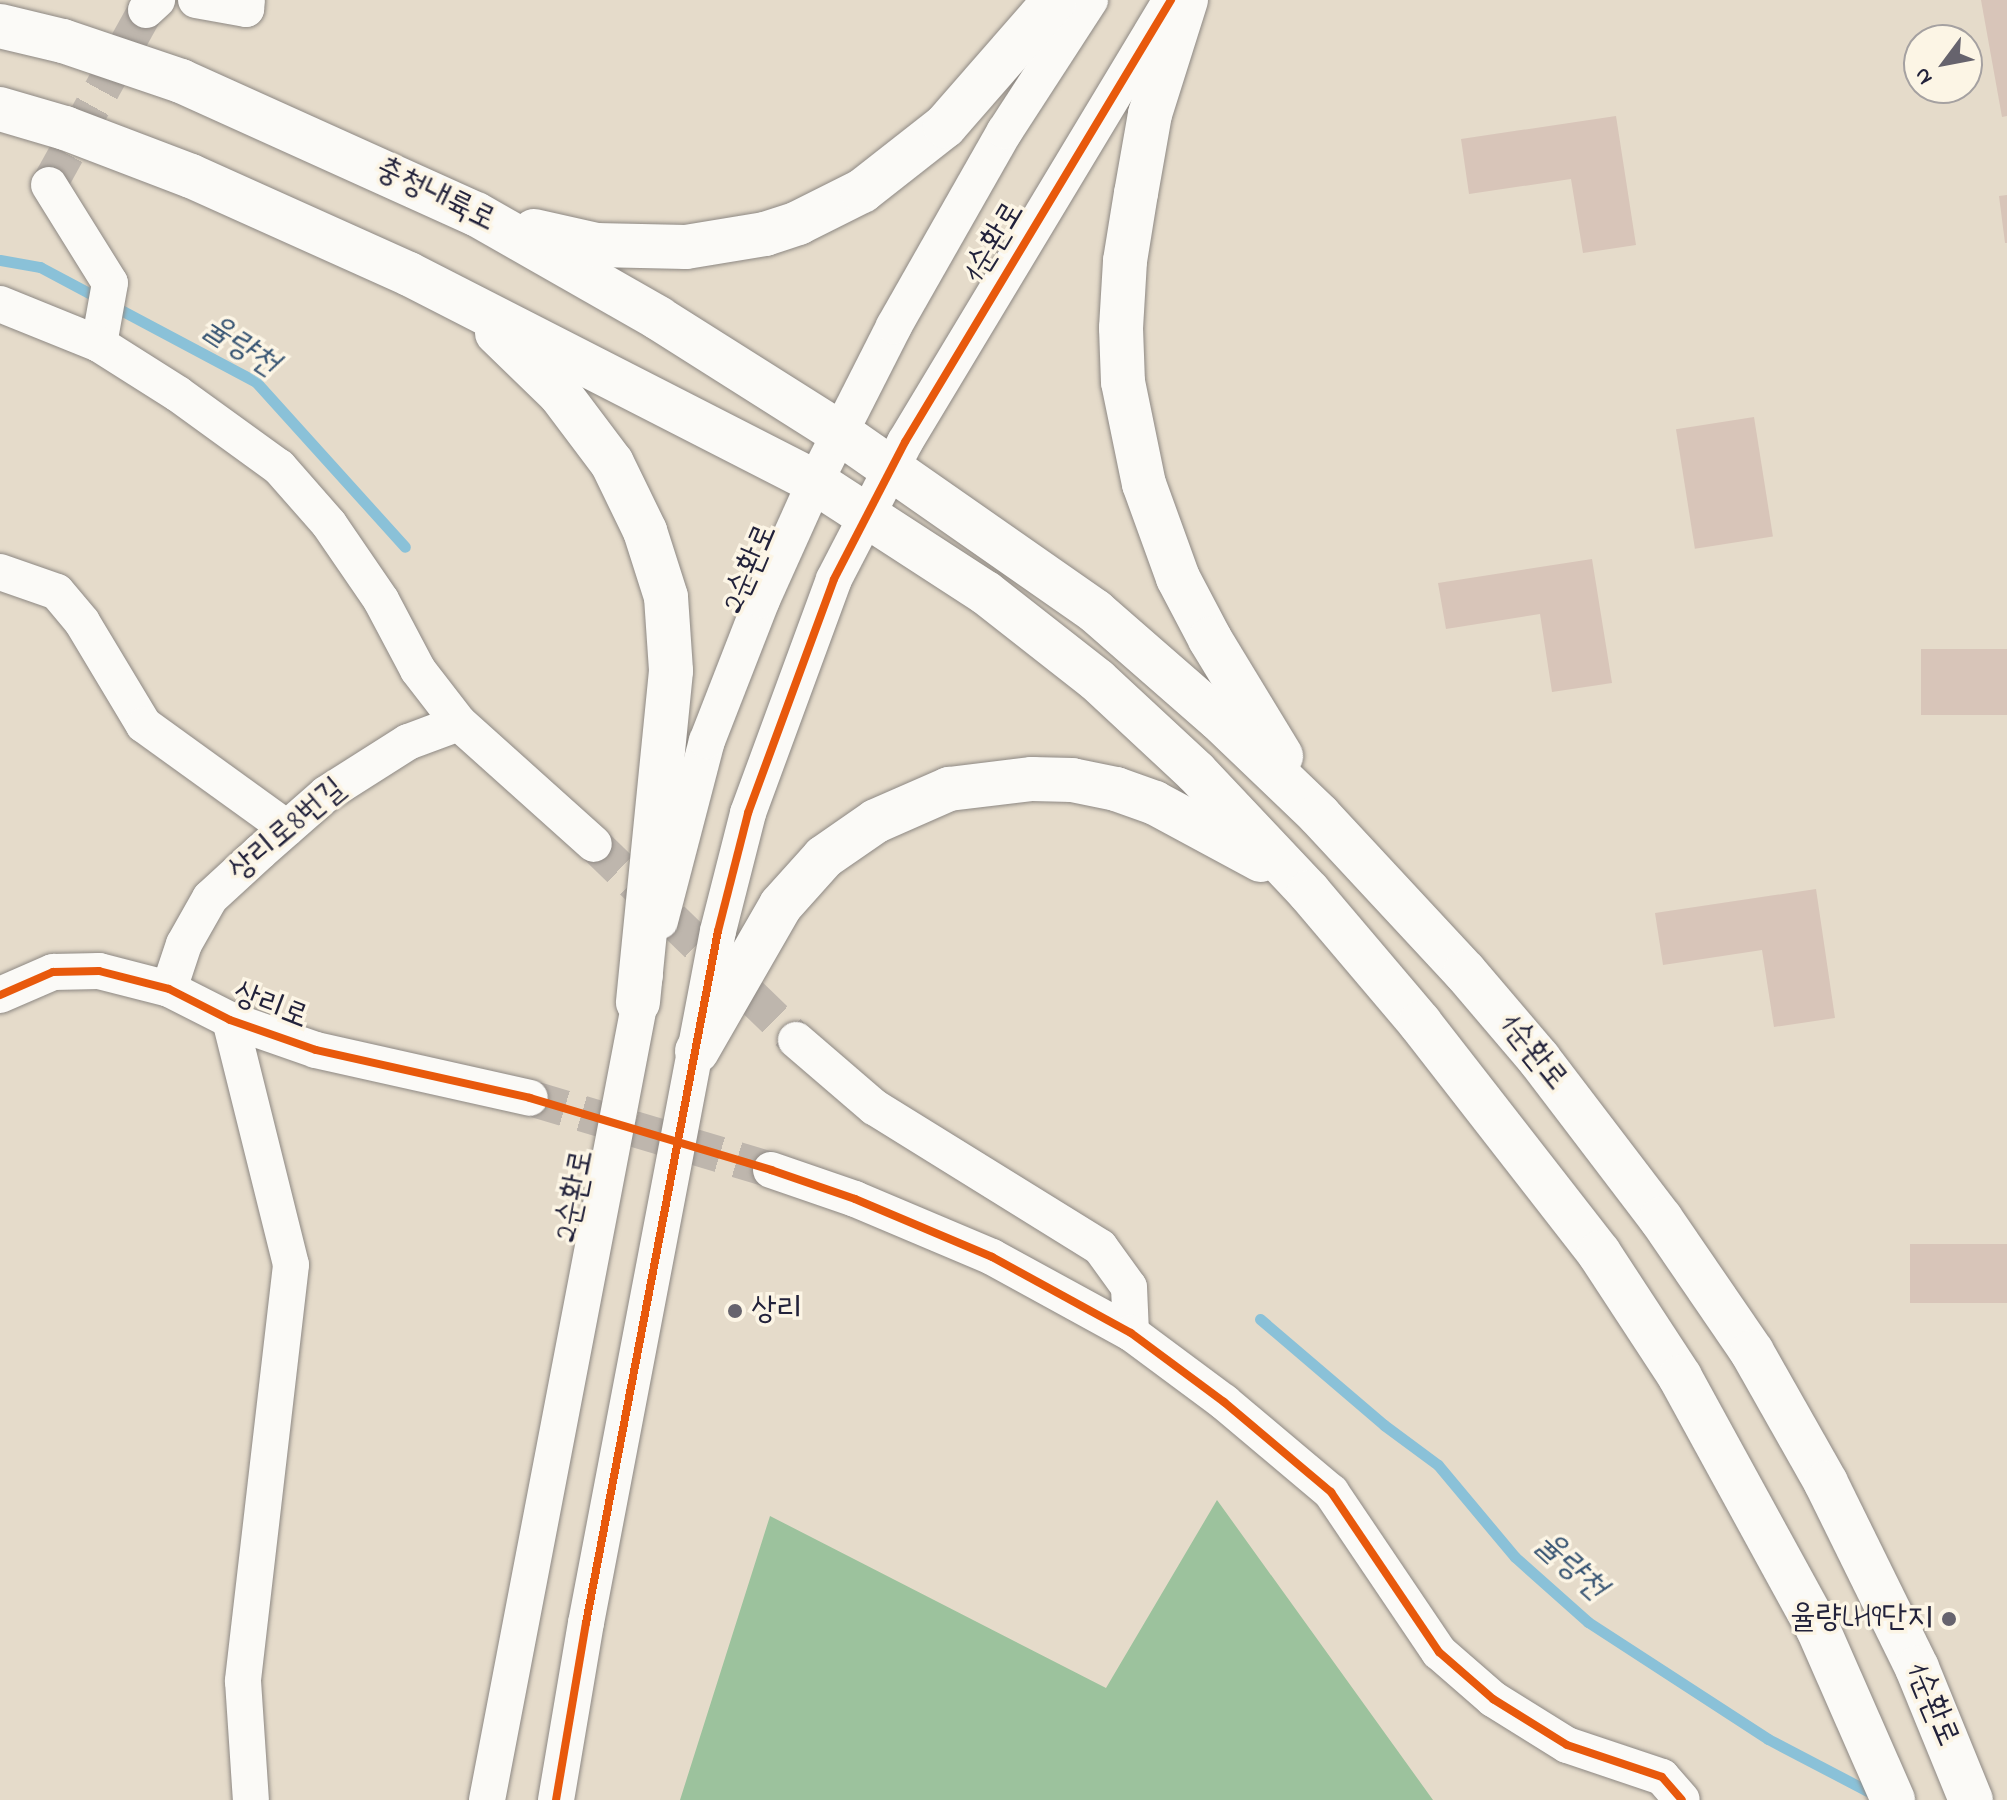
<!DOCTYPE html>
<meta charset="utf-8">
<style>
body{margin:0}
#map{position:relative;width:2007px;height:1800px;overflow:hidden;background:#e5dbca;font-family:"Indie Flower","Poor Story",sans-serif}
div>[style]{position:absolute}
.forest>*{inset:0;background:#9cc29d}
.stream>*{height:11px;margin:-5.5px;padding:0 5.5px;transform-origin:5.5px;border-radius:5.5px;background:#8ac1d8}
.building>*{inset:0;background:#d8c5b9;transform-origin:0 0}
.minor-tunnel>*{height:36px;margin-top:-18px;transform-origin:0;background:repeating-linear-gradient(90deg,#beb6ad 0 36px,transparent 0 54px)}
.roads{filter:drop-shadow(0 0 2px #8d8883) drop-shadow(0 0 2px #8d8883)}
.minor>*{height:36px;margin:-18px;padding:0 18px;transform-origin:18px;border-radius:18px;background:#fbfaf7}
.major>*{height:44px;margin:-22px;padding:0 22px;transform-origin:22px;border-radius:22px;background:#fbfaf7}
.highway>*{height:44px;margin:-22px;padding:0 22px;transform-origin:22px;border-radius:22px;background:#fbfaf7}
.cycleway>*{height:8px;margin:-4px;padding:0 4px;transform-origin:4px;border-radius:4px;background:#e8590c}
.dots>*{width:22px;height:22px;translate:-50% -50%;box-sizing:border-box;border:4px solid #fcf5e5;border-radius:50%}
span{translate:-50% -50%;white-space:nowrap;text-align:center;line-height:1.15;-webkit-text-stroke:7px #fcf5e5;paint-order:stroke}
.street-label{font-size:32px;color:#22223b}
.poi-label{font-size:32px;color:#22223b}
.left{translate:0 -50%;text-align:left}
.right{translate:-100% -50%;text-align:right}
.water-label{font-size:34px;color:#395674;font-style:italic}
.north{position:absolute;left:1903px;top:24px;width:80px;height:80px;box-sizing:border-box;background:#fcf5e5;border:2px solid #a5a1a1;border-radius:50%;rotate:238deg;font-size:22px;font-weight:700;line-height:32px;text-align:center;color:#22223b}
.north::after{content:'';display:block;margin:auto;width:28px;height:36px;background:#66636d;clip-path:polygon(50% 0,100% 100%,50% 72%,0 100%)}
</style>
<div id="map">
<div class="forest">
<div style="clip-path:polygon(1217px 1500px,1433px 1800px,680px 1800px,770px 1516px,1106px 1688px)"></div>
</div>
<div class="stream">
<div style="left:0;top:260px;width:41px;rotate:9.9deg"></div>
<div style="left:40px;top:267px;width:245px;rotate:28deg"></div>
<div style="left:256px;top:382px;width:222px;rotate:47.9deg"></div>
<div style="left:1260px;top:1319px;width:163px;rotate:40.5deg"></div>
<div style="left:1384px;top:1425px;width:67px;rotate:36.5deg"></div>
<div style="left:1438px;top:1465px;width:120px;rotate:50.1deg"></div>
<div style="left:1515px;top:1557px;width:98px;rotate:41.7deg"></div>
<div style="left:1588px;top:1622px;width:215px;rotate:33deg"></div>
<div style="left:1768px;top:1739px;width:121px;rotate:27.6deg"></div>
</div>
<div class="building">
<div style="clip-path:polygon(1981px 0,2007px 0,2007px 116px,2002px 117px)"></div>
<div style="clip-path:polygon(1616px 116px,1636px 245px,1583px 253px,1571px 179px,1469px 194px,1461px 139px)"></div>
<div style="clip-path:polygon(2007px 195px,2007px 243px,2005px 243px,1999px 196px)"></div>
<div style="left:1754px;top:417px;width:121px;height:79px;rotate:81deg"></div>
<div style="clip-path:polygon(1592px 559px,1612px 683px,1552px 692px,1540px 614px,1446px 629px,1438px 583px)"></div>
<div style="left:2007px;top:649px;width:66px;height:86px;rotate:90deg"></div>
<div style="clip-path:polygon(1816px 889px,1835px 1018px,1774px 1027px,1762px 950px,1663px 965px,1655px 913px)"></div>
<div style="left:2007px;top:1244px;width:59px;height:97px;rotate:90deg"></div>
</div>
<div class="minor-tunnel">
<div style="left:49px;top:185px;width:200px;rotate:-61deg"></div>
<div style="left:594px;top:844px;width:281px;rotate:44.1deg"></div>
<div style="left:530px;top:1098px;width:252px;rotate:16.6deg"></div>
</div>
<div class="roads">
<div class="minor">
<div style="left:196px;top:0;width:51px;rotate:10.2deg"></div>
<div style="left:246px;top:9px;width:9px;rotate:-84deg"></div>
<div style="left:146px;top:10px;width:15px;rotate:-42deg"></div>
<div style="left:49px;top:185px;width:115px;rotate:58.1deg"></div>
<div style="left:110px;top:283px;width:62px;rotate:100.2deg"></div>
<div style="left:0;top:304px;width:107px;rotate:22deg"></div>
<div style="left:99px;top:344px;width:93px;rotate:32.3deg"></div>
<div style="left:178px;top:394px;width:125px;rotate:35.9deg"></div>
<div style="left:279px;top:467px;width:76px;rotate:48.7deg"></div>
<div style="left:329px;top:524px;width:92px;rotate:55.6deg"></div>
<div style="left:381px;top:600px;width:79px;rotate:62.1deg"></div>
<div style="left:418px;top:670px;width:67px;rotate:52.3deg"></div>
<div style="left:459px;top:723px;width:181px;rotate:41.9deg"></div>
<div style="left:0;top:572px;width:60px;rotate:19.3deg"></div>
<div style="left:57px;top:592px;width:39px;rotate:50deg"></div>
<div style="left:82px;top:622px;width:120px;rotate:59deg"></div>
<div style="left:144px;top:725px;width:176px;rotate:35.8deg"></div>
<div style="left:660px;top:921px;width:186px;rotate:-75.4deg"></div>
<div style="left:707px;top:741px;width:151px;rotate:-68.7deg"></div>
<div style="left:762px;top:600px;width:129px;rotate:-65.8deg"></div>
<div style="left:815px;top:482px;width:175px;rotate:-63.1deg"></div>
<div style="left:894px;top:326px;width:224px;rotate:-60.4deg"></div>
<div style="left:1005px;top:131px;width:156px;rotate:-57deg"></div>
<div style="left:169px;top:989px;width:47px;rotate:-71.6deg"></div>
<div style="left:184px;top:944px;width:53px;rotate:-60.5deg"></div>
<div style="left:210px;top:898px;width:68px;rotate:-42.6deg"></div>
<div style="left:260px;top:852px;width:88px;rotate:-41.3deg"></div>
<div style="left:326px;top:794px;width:97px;rotate:-32.4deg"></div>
<div style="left:408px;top:742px;width:54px;rotate:-20.4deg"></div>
<div style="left:0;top:995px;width:58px;rotate:-23.5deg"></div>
<div style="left:53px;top:972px;width:46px;rotate:-1.2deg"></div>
<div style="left:99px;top:971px;width:72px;rotate:14.4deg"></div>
<div style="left:169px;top:989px;width:68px;rotate:26.9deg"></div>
<div style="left:230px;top:1020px;width:91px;rotate:19.2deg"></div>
<div style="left:316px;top:1050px;width:219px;rotate:12.6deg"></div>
<div style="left:230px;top:1020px;width:252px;rotate:76deg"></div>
<div style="left:291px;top:1265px;width:419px;rotate:96.6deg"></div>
<div style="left:243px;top:1681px;width:119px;rotate:86.2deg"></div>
<div style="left:796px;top:1040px;width:103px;rotate:40.7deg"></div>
<div style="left:874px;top:1107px;width:266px;rotate:31.8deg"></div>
<div style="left:1100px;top:1247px;width:49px;rotate:54.1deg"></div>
<div style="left:1129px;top:1287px;width:46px;rotate:87.5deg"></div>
<div style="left:771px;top:1170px;width:89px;rotate:19deg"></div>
<div style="left:855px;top:1199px;width:149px;rotate:22.9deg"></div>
<div style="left:992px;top:1257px;width:158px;rotate:28.7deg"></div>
<div style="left:1131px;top:1333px;width:116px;rotate:36.6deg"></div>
<div style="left:1224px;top:1402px;width:140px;rotate:40.1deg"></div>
<div style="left:1331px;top:1492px;width:193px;rotate:56deg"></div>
<div style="left:1439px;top:1652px;width:72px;rotate:41deg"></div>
<div style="left:1493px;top:1699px;width:87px;rotate:31.9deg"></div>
<div style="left:1567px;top:1745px;width:100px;rotate:18.6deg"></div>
<div style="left:1662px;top:1777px;width:30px;rotate:49deg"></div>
<div style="left:487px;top:1800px;width:840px;rotate:-79.16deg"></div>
<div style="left:556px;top:1800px;width:180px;rotate:-80.4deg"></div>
<div style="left:586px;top:1623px;width:704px;rotate:-79.2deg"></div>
<div style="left:718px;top:931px;width:122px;rotate:-75.7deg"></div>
<div style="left:748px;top:813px;width:249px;rotate:-69.8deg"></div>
<div style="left:834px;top:579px;width:154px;rotate:-62.6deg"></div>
<div style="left:905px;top:442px;width:516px;rotate:-58.96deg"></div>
</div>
<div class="major">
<div style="left:1186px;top:0;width:120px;rotate:107.5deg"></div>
<div style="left:1150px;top:114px;width:80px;rotate:100deg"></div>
<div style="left:1136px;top:193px;width:69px;rotate:99.2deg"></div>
<div style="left:1125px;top:261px;width:67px;rotate:93.4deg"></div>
<div style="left:1121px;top:328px;width:54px;rotate:87.9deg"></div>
<div style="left:1123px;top:382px;width:104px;rotate:78.4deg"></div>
<div style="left:1144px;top:484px;width:100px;rotate:70.1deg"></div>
<div style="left:1178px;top:578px;width:69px;rotate:62.3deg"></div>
<div style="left:1210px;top:639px;width:137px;rotate:58.7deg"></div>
<div style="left:840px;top:433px;width:311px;rotate:34.9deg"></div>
<div style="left:1095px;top:611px;width:164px;rotate:41.1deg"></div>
<div style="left:1219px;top:719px;width:139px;rotate:43.8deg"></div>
<div style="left:1319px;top:815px;width:214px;rotate:47.1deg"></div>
<div style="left:1465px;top:972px;width:114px;rotate:49.6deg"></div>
<div style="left:1539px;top:1059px;width:201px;rotate:52.7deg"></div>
<div style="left:1661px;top:1219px;width:161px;rotate:55.6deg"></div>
<div style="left:1752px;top:1352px;width:150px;rotate:60.5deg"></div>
<div style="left:1826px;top:1483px;width:206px;rotate:63.8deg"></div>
<div style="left:1917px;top:1668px;width:143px;rotate:67.8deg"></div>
<div style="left:815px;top:482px;width:204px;rotate:33deg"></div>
<div style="left:986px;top:593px;width:141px;rotate:38.1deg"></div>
<div style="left:1097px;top:680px;width:135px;rotate:42.9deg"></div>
<div style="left:1196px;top:772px;width:165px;rotate:46.7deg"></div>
<div style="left:1309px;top:892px;width:172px;rotate:49.7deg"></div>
<div style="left:1420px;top:1023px;width:291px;rotate:52.1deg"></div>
<div style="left:1599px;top:1253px;width:148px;rotate:56.8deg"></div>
<div style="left:1680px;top:1377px;width:287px;rotate:61.3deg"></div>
<div style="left:1818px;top:1629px;width:187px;rotate:66.3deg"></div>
<div style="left:697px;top:1051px;width:168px;rotate:-60.1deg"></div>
<div style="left:781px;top:905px;width:64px;rotate:-48.1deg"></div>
<div style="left:824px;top:857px;width:63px;rotate:-34.7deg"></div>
<div style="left:876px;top:821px;width:80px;rotate:-23.7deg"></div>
<div style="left:949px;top:789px;width:84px;rotate:-6.9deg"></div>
<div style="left:1032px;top:779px;width:40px;rotate:1.4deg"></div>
<div style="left:1072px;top:780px;width:45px;rotate:11.6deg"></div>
<div style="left:1116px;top:789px;width:41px;rotate:19.7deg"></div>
<div style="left:1155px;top:803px;width:120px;rotate:28.3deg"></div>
</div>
<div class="highway">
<div style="left:0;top:26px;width:65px;rotate:13.4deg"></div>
<div style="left:63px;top:41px;width:125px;rotate:18.7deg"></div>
<div style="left:181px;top:81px;width:324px;rotate:24.3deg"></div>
<div style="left:476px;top:214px;width:210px;rotate:29.7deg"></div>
<div style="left:658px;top:318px;width:215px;rotate:32.3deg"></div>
<div style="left:0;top:109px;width:68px;rotate:16.3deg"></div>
<div style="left:65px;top:128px;width:135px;rotate:20.9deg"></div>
<div style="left:191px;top:176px;width:239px;rotate:24.2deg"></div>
<div style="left:409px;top:274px;width:456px;rotate:27.1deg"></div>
<div style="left:534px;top:231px;width:64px;rotate:12.7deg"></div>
<div style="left:596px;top:245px;width:90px;rotate:1.3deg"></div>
<div style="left:686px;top:247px;width:80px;rotate:-9.3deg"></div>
<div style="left:765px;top:234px;width:35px;rotate:-18deg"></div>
<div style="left:798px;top:223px;width:72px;rotate:-26.6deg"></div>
<div style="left:862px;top:191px;width:105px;rotate:-38.1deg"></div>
<div style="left:945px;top:126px;width:167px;rotate:-48.9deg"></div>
<div style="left:497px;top:333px;width:88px;rotate:44.1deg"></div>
<div style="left:560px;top:394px;width:86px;rotate:53deg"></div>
<div style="left:612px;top:463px;width:76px;rotate:64.1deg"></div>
<div style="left:645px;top:531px;width:69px;rotate:72.3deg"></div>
<div style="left:666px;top:597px;width:74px;rotate:86.1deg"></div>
<div style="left:671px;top:671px;width:333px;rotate:95.7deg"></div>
</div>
</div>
<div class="cycleway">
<div style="left:0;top:995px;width:58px;rotate:-23.5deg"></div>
<div style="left:53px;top:972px;width:46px;rotate:-1.2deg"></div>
<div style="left:99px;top:971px;width:72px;rotate:14.4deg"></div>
<div style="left:169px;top:989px;width:68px;rotate:26.9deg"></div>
<div style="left:230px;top:1020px;width:91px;rotate:19.2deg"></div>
<div style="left:316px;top:1050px;width:219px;rotate:12.6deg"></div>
<div style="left:530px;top:1098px;width:252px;rotate:16.6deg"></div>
<div style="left:771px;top:1170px;width:89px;rotate:19deg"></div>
<div style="left:855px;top:1199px;width:149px;rotate:22.9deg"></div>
<div style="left:992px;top:1257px;width:158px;rotate:28.7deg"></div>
<div style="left:1131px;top:1333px;width:116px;rotate:36.6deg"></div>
<div style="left:1224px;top:1402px;width:140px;rotate:40.1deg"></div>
<div style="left:1331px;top:1492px;width:193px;rotate:56deg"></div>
<div style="left:1439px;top:1652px;width:72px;rotate:41deg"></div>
<div style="left:1493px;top:1699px;width:87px;rotate:31.9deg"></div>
<div style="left:1567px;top:1745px;width:100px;rotate:18.6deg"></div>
<div style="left:1662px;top:1777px;width:30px;rotate:49deg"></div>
<div style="left:556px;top:1800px;width:180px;rotate:-80.4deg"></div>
<div style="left:586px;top:1623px;width:704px;rotate:-79.2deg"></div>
<div style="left:718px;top:931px;width:122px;rotate:-75.7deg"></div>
<div style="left:748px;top:813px;width:249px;rotate:-69.8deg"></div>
<div style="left:834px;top:579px;width:154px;rotate:-62.6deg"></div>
<div style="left:905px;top:442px;width:516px;rotate:-58.96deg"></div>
</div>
<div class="dots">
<div style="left:735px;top:1311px;background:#66636d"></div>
<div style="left:1949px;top:1619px;background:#66636d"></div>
</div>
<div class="street-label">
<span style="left:435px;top:196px;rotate:26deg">충청내륙로</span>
<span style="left:995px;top:243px;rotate:-59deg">1순환로</span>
<span style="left:751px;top:569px;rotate:-67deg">2순환로</span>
<span style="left:288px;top:831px;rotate:-40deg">상리로8번길</span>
<span style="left:270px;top:1007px;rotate:21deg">상리로</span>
<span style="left:1532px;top:1053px;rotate:51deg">1순환로</span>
<span style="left:576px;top:1196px;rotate:-79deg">2순환로</span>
<span style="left:1931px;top:1705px;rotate:67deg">1순환로</span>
</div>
<div class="poi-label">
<span class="left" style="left:751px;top:1311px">상리</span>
<span class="right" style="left:1933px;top:1619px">율량LH9단지</span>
</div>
<div class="water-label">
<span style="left:240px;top:347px;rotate:33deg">율량천</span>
<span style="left:1570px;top:1567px;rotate:42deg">율량천</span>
</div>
<div class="north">N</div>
</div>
